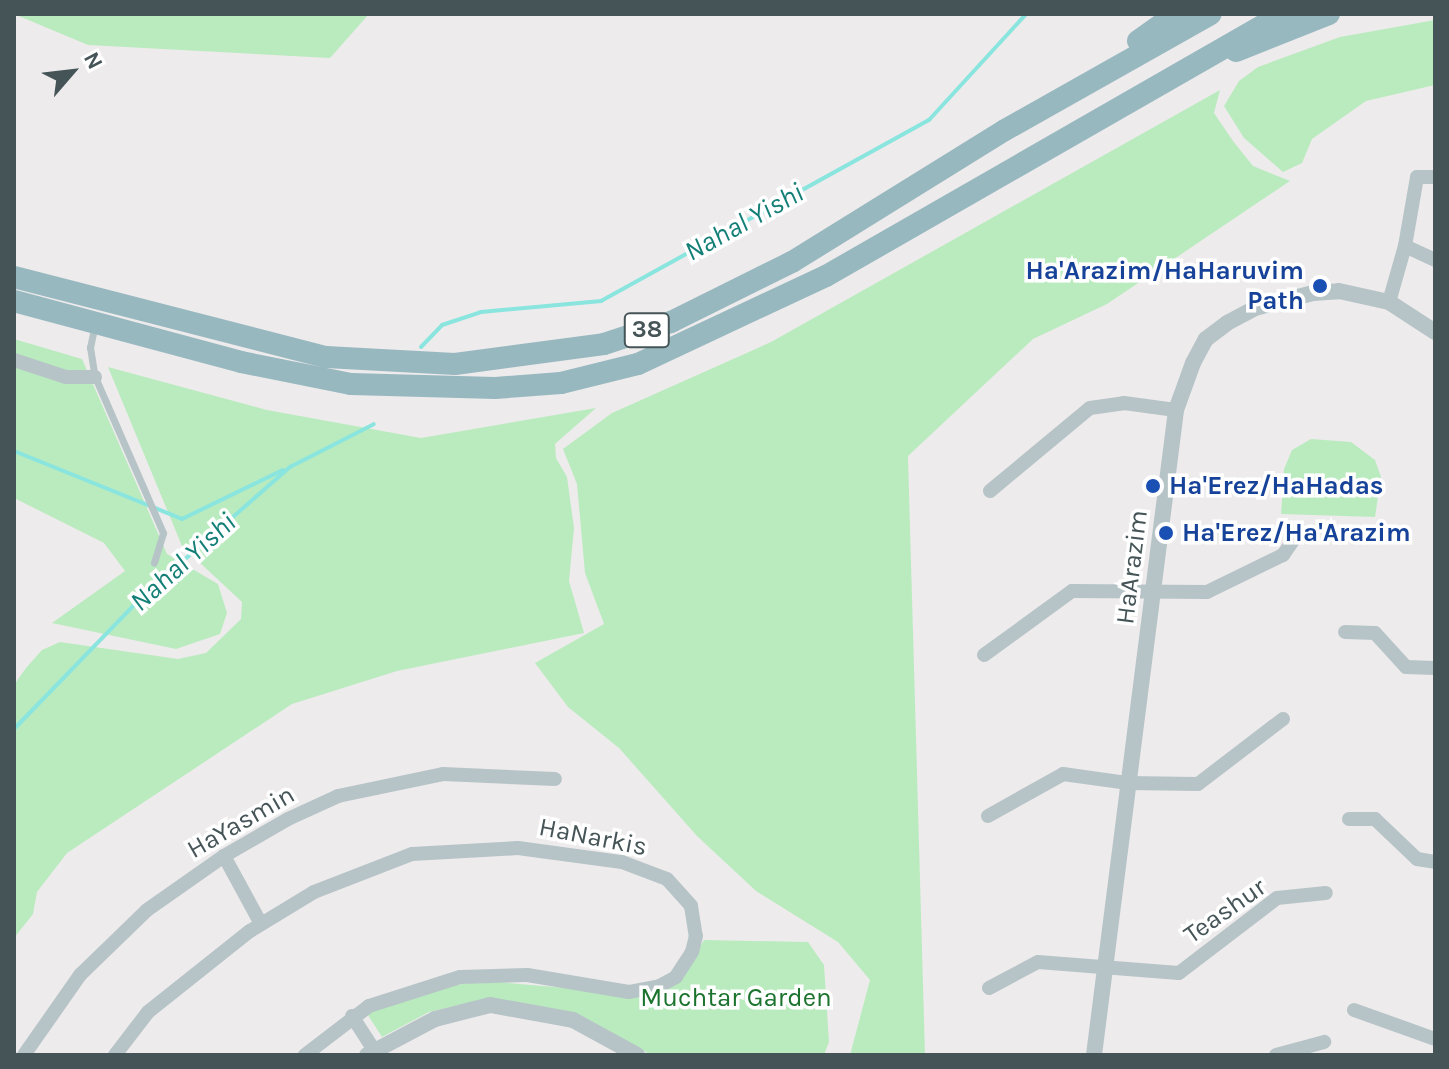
<!DOCTYPE html>
<style>
body{margin:0}
#map{position:relative;width:1449px;height:1069px;overflow:hidden;background:#eeebec;font-family:Karla,sans-serif}
div>[style]{position:absolute}
.green>*{inset:0;background:#baebbf}
.stream>*{height:4px;margin:-2px;padding:0 2px;transform-origin:2px;border-radius:2px;background:#89e5de}
.service>*{height:7px;margin:-3.5px;padding:0 3.5px;transform-origin:3.5px;border-radius:3.5px;background:#b7c4c7}
.minor>*{height:14px;margin:-7px;padding:0 7px;transform-origin:7px;border-radius:7px;background:#b7c4c7}
.tertiary>*{height:16px;margin:-8px;padding:0 8px;transform-origin:8px;border-radius:8px;background:#b7c4c7}
.trunk>*{height:22px;margin:-11px;padding:0 11px;transform-origin:11px;border-radius:11px;background:#98b8c0}
.dots>*{width:22px;height:22px;translate:-50% -50%;box-sizing:border-box;border:4px solid #fff;border-radius:50%}
span{translate:-50% -50%;white-space:nowrap;text-align:center;line-height:1.15;-webkit-text-stroke:7px #fff;paint-order:stroke}
.shield-label span{padding:2px 6px;background:#fff;border:2px solid;border-radius:6px;-webkit-text-stroke-width:0}
.shield-label{font-size:24px;color:#455457;font-weight:700}
.transit-label{font-size:26px;color:#164399;font-weight:700}
.right{translate:-100% -50%;text-align:right}
.left{translate:0 -50%;text-align:left}
.street-label{font-size:26px;color:#455457}
.park-label{font-size:26px;color:#1b732d}
.water-label{font-size:28px;color:#137f77;font-style:italic}
.frame{position:absolute;inset:0;border:16px solid #455457;pointer-events:none}
.north{position:absolute;left:32px;top:32px;width:80px;height:80px;-webkit-text-stroke:6px #fff;paint-order:stroke;rotate:62deg;font-size:22px;font-weight:700;line-height:32px;text-align:center;color:#455457}
.north::after{content:'';display:block;margin:auto;width:28px;height:36px;background:#455457;clip-path:polygon(50% 0,100% 100%,50% 72%,0 100%)}
</style>
<div id="map">
<div class="green">
<div style="clip-path:polygon(14px 14px,369px 14px,330px 58px,88px 45px)"></div>
<div style="clip-path:polygon(1435px 20px,1435px 85px,1366px 101px,1312px 139px,1302px 163px,1283px 172px,1244px 138px,1224px 106px,1239px 81px,1258px 67px,1340px 37px)"></div>
<div style="clip-path:polygon(1220px 90px,1214px 113px,1233px 141px,1253px 166px,1290px 181px,1107px 304px,1033px 339px,908px 456px,925px 1055px,850px 1055px,870px 980px,838px 942px,756px 891px,697px 836px,619px 748px,568px 707px,535px 663px,604px 624px,585px 573px,577px 484px,563px 449px,612px 413px,771px 342px)"></div>
<div style="clip-path:polygon(14px 339px,82px 359px,167px 554px,218px 584px,227px 613px,220px 634px,176px 649px,52px 623px,125px 571px,104px 543px,14px 498px)"></div>
<div style="clip-path:polygon(108px 367px,267px 410px,421px 438px,596px 408px,555px 444px,556px 458px,567px 477px,574px 528px,569px 581px,584px 633px,397px 671px,292px 704px,67px 853px,37px 892px,33px 914px,14px 938px,14px 685px,26px 668px,42px 650px,60px 642px,178px 659px,206px 653px,241px 619px,242px 602px,182px 546px)"></div>
<div style="clip-path:polygon(1311px 439px,1351px 442px,1375px 460px,1381px 477px,1375px 517px,1281px 514px,1284px 469px,1292px 450px)"></div>
<div style="clip-path:polygon(704px 940px,808px 942px,824px 965px,829px 1042px,824px 1055px,651px 1055px,576px 1013px,468px 1003px,429px 1012px,382px 1037px,366px 1012px,413px 991px,484px 981px,647px 995px,681px 980px)"></div>
</div>
<div class="stream">
<div style="left:421px;top:347px;width:30px;rotate:-46deg"></div>
<div style="left:442px;top:325px;width:41px;rotate:-18.4deg"></div>
<div style="left:481px;top:312px;width:121px;rotate:-5.2deg"></div>
<div style="left:601px;top:301px;width:375px;rotate:-28.9deg"></div>
<div style="left:929px;top:120px;width:144px;rotate:-47.5deg"></div>
<div style="left:14px;top:451px;width:181px;rotate:22deg"></div>
<div style="left:182px;top:519px;width:112px;rotate:-25.9deg"></div>
<div style="left:14px;top:729px;width:185px;rotate:-45.9deg"></div>
<div style="left:143px;top:596px;width:196px;rotate:-41.3deg"></div>
<div style="left:290px;top:467px;width:94px;rotate:-27.1deg"></div>
</div>
<div class="service">
<div style="left:95px;top:324px;width:24px;rotate:102deg"></div>
<div style="left:90px;top:347px;width:30px;rotate:81deg"></div>
<div style="left:95px;top:377px;width:170px;rotate:66.4deg"></div>
<div style="left:163px;top:533px;width:31px;rotate:107deg"></div>
</div>
<div class="minor">
<div style="left:1405px;top:246px;width:70px;rotate:-80.1deg"></div>
<div style="left:1417px;top:177px;width:18px"></div>
<div style="left:1389px;top:302px;width:58px;rotate:-74.1deg"></div>
<div style="left:1405px;top:246px;width:33px;rotate:25deg"></div>
<div style="left:14px;top:360px;width:55px;rotate:18.1deg"></div>
<div style="left:66px;top:377px;width:29px"></div>
<div style="left:990px;top:491px;width:130px;rotate:-39.7deg"></div>
<div style="left:1090px;top:408px;width:34px;rotate:-8deg"></div>
<div style="left:1124px;top:403px;width:52px;rotate:7.7deg"></div>
<div style="left:1345px;top:632px;width:30px;rotate:2deg"></div>
<div style="left:1375px;top:633px;width:46px;rotate:47.6deg"></div>
<div style="left:1406px;top:667px;width:29px;rotate:2deg"></div>
<div style="left:984px;top:655px;width:109px;rotate:-36deg"></div>
<div style="left:1072px;top:591px;width:135px;rotate:0.4deg"></div>
<div style="left:1207px;top:592px;width:85px;rotate:-26deg"></div>
<div style="left:1283px;top:555px;width:24px;rotate:-55deg"></div>
<div style="left:988px;top:816px;width:86px;rotate:-29.2deg"></div>
<div style="left:1063px;top:774px;width:66px;rotate:7.9deg"></div>
<div style="left:1128px;top:783px;width:70px;rotate:0.8deg"></div>
<div style="left:1198px;top:784px;width:107px;rotate:-37.4deg"></div>
<div style="left:1349px;top:819px;width:26px"></div>
<div style="left:1375px;top:819px;width:58px;rotate:43.6deg"></div>
<div style="left:1417px;top:859px;width:18px;rotate:9deg"></div>
<div style="left:224px;top:856px;width:77px;rotate:61.4deg"></div>
<div style="left:989px;top:988px;width:55px;rotate:-28deg"></div>
<div style="left:1038px;top:962px;width:141px;rotate:4.5deg"></div>
<div style="left:1179px;top:973px;width:123px;rotate:-37.4deg"></div>
<div style="left:1277px;top:898px;width:49px;rotate:-5.8deg"></div>
<div style="left:1354px;top:1010px;width:86px;rotate:19.7deg"></div>
<div style="left:352px;top:1016px;width:40px;rotate:57.1deg"></div>
<div style="left:24px;top:1055px;width:98px;rotate:-55deg"></div>
<div style="left:80px;top:975px;width:93px;rotate:-44.1deg"></div>
<div style="left:147px;top:910px;width:94px;rotate:-35deg"></div>
<div style="left:224px;top:856px;width:74px;rotate:-30deg"></div>
<div style="left:288px;top:819px;width:55px;rotate:-24.7deg"></div>
<div style="left:338px;top:796px;width:107px;rotate:-11.8deg"></div>
<div style="left:443px;top:774px;width:112px;rotate:2.6deg"></div>
<div style="left:115px;top:1055px;width:54px;rotate:-52.5deg"></div>
<div style="left:148px;top:1012px;width:130px;rotate:-38.5deg"></div>
<div style="left:250px;top:931px;width:75px;rotate:-31.4deg"></div>
<div style="left:314px;top:892px;width:105px;rotate:-21.2deg"></div>
<div style="left:412px;top:854px;width:106px;rotate:-3.2deg"></div>
<div style="left:518px;top:848px;width:105px;rotate:7.7deg"></div>
<div style="left:622px;top:862px;width:48px;rotate:20.7deg"></div>
<div style="left:667px;top:879px;width:36px;rotate:48deg"></div>
<div style="left:691px;top:906px;width:30px;rotate:81deg"></div>
<div style="left:696px;top:936px;width:16px;rotate:104deg"></div>
<div style="left:692px;top:952px;width:30px;rotate:123deg"></div>
<div style="left:676px;top:977px;width:18px;rotate:151deg"></div>
<div style="left:660px;top:986px;width:32px;rotate:169deg"></div>
<div style="left:629px;top:992px;width:103px;rotate:-170.5deg"></div>
<div style="left:527px;top:975px;width:67px;rotate:178.3deg"></div>
<div style="left:460px;top:977px;width:96px;rotate:162.3deg"></div>
<div style="left:369px;top:1006px;width:81px;rotate:142.6deg"></div>
<div style="left:1276px;top:1055px;width:50px;rotate:-15.2deg"></div>
</div>
<div class="tertiary">
<div style="left:367px;top:1055px;width:77px;rotate:-27.9deg"></div>
<div style="left:435px;top:1019px;width:57px;rotate:-14.3deg"></div>
<div style="left:490px;top:1005px;width:84px;rotate:10.2deg"></div>
<div style="left:573px;top:1020px;width:73px;rotate:28.7deg"></div>
<div style="left:1094px;top:1055px;width:650px;rotate:-82.75deg"></div>
<div style="left:1176px;top:410px;width:50px;rotate:-70.1deg"></div>
<div style="left:1193px;top:363px;width:27px;rotate:-62deg"></div>
<div style="left:1206px;top:339px;width:26px;rotate:-37deg"></div>
<div style="left:1227px;top:323px;width:32px;rotate:-28deg"></div>
<div style="left:1255px;top:308px;width:60px;rotate:-14.5deg"></div>
<div style="left:1313px;top:293px;width:26px;rotate:-4deg"></div>
<div style="left:1339px;top:291px;width:51px;rotate:12.4deg"></div>
<div style="left:1389px;top:302px;width:55px;rotate:33.1deg"></div>
</div>
<div class="trunk">
<div style="left:1138px;top:41px;width:47px;rotate:-35.4deg"></div>
<div style="left:1236px;top:51px;width:100px;rotate:-21.7deg"></div>
<div style="left:14px;top:277px;width:322px;rotate:14.4deg"></div>
<div style="left:326px;top:357px;width:129px;rotate:3.1deg"></div>
<div style="left:455px;top:364px;width:150px;rotate:-7.6deg"></div>
<div style="left:604px;top:344px;width:71px;rotate:-18.2deg"></div>
<div style="left:671px;top:322px;width:135px;rotate:-26.4deg"></div>
<div style="left:792px;top:262px;width:251px;rotate:-31.8deg"></div>
<div style="left:1005px;top:130px;width:236px;rotate:-29.4deg"></div>
<div style="left:14px;top:301px;width:235px;rotate:15deg"></div>
<div style="left:241px;top:362px;width:112px;rotate:11.3deg"></div>
<div style="left:351px;top:384px;width:144px;rotate:1.6deg"></div>
<div style="left:495px;top:388px;width:66px;rotate:-4.3deg"></div>
<div style="left:561px;top:383px;width:79px;rotate:-13.9deg"></div>
<div style="left:638px;top:364px;width:208px;rotate:-25.1deg"></div>
<div style="left:826px;top:276px;width:527px;rotate:-29.83deg"></div>
</div>
<div class="dots">
<div style="left:1320px;top:286px;background:#1a4fb4"></div>
<div style="left:1153px;top:486px;background:#1a4fb4"></div>
<div style="left:1166px;top:533px;background:#1a4fb4"></div>
</div>
<div class="shield-label">
<span style="left:647px;top:330px">38</span>
</div>
<div class="transit-label">
<span class="right" style="left:1304px;top:286px">Ha'Arazim/HaHaruvim<br>Path</span>
<span class="left" style="left:1169px;top:486px">Ha'Erez/HaHadas</span>
<span class="left" style="left:1182px;top:533px">Ha'Erez/Ha'Arazim</span>
</div>
<div class="street-label">
<span style="left:1132px;top:567px;rotate:-83deg">HaArazim</span>
<span style="left:241px;top:822px;rotate:-30deg">HaYasmin</span>
<span style="left:593px;top:837px;rotate:11deg">HaNarkis</span>
<span style="left:1225px;top:911px;rotate:-35deg">Teashur</span>
</div>
<div class="park-label">
<span style="left:736px;top:998px">Muchtar Garden</span>
</div>
<div class="water-label">
<span style="left:744px;top:222px;rotate:-29deg">Nahal Yishi</span>
<span style="left:183px;top:562px;rotate:-42deg">Nahal Yishi</span>
</div>
<div class="frame"></div>
<div class="north">N</div>
</div>
